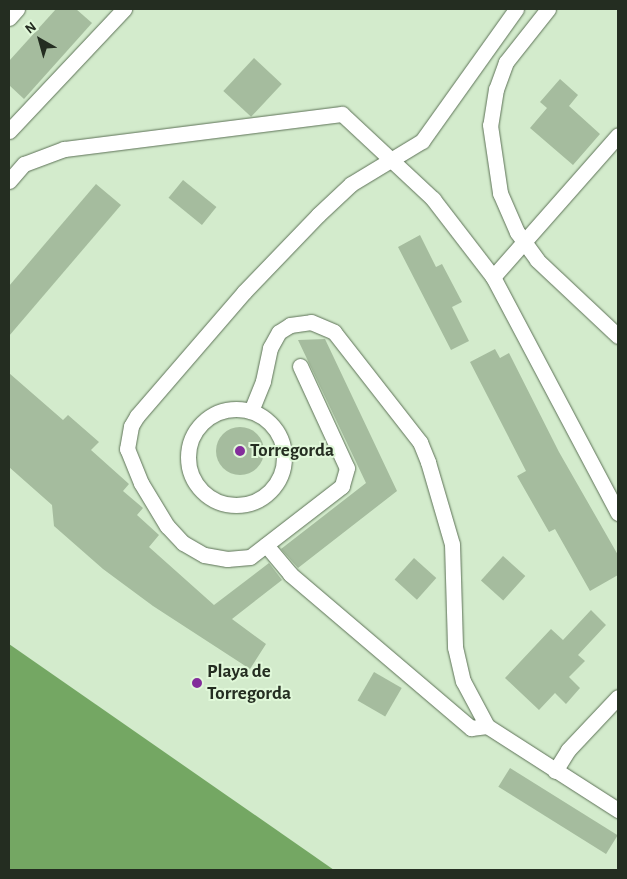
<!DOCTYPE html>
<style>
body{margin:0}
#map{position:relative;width:627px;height:879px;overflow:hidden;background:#d3ebcc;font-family:"Alegreya Sans",sans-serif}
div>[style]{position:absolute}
.water>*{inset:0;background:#74a763}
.building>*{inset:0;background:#a5bc9e;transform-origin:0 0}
.round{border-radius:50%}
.roads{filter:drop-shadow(0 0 1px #5d7257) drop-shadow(0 0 1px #5d7257)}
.lane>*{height:15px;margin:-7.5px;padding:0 7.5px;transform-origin:7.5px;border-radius:7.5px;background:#fff}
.lane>.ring{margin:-7.5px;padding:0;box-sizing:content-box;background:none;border:15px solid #fff;border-radius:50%}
.dots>*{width:14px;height:14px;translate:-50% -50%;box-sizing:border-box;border:2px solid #e0f8d9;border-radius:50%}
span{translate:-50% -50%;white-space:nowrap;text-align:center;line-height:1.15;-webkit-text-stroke:4px #e0f8d9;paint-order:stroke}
.poi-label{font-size:19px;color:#242d21;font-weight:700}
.left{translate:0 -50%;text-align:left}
.frame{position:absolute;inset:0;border:10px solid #242d21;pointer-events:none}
.north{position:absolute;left:15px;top:15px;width:50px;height:50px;-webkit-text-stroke:4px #e0f8d9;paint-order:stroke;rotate:322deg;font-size:14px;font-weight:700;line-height:20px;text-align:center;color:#242d21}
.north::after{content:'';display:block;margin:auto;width:18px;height:22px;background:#242d21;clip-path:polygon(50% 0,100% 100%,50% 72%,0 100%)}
</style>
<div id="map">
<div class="water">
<div style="clip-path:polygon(9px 644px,334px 870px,9px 870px)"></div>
</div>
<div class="building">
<div style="clip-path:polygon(56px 9px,76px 9px,92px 23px,24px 99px,9px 85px,9px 61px)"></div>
<div style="left:254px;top:58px;width:38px;height:45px;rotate:43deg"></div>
<div style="clip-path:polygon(560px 79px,578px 95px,569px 106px,600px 134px,573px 165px,530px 128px,547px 108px,540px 102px)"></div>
<div style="left:183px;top:180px;width:43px;height:23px;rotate:39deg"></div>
<div style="clip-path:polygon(96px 184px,121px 205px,9px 336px,9px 286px)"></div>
<div style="clip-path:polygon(420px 235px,436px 267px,442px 264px,462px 302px,452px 307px,469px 341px,451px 350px,398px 247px)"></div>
<div style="clip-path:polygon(325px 339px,397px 491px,298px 568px,281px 549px,366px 483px,298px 340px)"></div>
<div style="clip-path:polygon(495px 349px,500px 358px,509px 353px,559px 452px,618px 555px,618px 575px,590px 591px,555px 529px,549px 532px,517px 476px,526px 471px,470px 362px)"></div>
<div style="clip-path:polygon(9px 373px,63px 420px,68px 415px,99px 442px,91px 450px,129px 484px,123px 491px,143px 508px,137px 515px,159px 535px,149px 547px,214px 605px,269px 563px,282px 580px,232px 619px,266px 644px,250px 669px,153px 606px,103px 569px,54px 526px,52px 505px,9px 467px)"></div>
<div class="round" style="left:216px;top:427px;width:48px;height:48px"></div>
<div style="left:503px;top:556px;width:30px;height:33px;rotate:42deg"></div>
<div style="left:414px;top:558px;width:30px;height:29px;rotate:42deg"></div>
<div style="clip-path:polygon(591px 610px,606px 625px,578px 655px,585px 661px,569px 677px,580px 688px,566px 704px,555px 693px,539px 710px,505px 678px,551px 629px,563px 640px)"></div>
<div style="left:374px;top:672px;width:32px;height:33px;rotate:30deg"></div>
<div style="left:510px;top:768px;width:127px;height:22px;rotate:32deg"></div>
</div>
<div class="roads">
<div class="lane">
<div style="left:548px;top:9px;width:68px;rotate:128.4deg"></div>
<div style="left:506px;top:62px;width:29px;rotate:110deg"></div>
<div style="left:496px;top:89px;width:36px;rotate:99deg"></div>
<div style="left:490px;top:125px;width:69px;rotate:81.6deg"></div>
<div style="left:500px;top:193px;width:43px;rotate:66.4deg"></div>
<div style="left:517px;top:232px;width:34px;rotate:54deg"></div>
<div style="left:537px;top:260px;width:111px;rotate:43.2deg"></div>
<div style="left:9px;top:18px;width:12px;rotate:-48deg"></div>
<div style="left:9px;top:131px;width:168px;rotate:-46.7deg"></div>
<div style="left:9px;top:181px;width:23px;rotate:-49deg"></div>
<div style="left:24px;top:164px;width:43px;rotate:-20.6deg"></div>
<div style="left:64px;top:149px;width:280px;rotate:-7.2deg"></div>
<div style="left:342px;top:114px;width:125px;rotate:43deg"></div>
<div style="left:433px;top:199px;width:98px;rotate:52.4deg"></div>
<div style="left:493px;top:277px;width:267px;rotate:62.1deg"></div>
<div style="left:493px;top:277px;width:189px;rotate:-48.6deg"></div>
<div style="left:300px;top:366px;width:112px;rotate:65.3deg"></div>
<div style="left:347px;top:468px;width:19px;rotate:106deg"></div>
<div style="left:342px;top:486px;width:116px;rotate:142.3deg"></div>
<div style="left:250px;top:557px;width:23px;rotate:175deg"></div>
<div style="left:227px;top:559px;width:23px;rotate:-170deg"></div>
<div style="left:204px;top:555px;width:24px;rotate:-150deg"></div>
<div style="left:183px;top:543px;width:23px;rotate:-133deg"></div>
<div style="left:167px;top:526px;width:50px;rotate:-121.2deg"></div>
<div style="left:141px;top:483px;width:37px;rotate:-112deg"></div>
<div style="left:127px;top:449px;width:23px;rotate:-80deg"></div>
<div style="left:131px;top:426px;width:12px;rotate:-59deg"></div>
<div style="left:137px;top:416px;width:164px;rotate:-49.2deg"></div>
<div style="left:244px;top:292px;width:107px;rotate:-46.1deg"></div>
<div style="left:318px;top:215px;width:45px;rotate:-43.2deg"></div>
<div style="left:351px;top:184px;width:83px;rotate:-31.2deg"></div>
<div style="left:422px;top:141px;width:162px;rotate:-54.5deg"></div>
<div class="ring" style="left:188px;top:409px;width:81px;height:81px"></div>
<div style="left:251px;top:411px;width:32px;rotate:-68deg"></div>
<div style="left:263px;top:381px;width:34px;rotate:-78deg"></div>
<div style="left:270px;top:348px;width:18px;rotate:-61deg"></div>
<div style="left:279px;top:332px;width:13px;rotate:-32deg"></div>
<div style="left:290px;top:325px;width:21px;rotate:-8deg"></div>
<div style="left:311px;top:322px;width:25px;rotate:23deg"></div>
<div style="left:334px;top:332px;width:140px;rotate:52deg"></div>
<div style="left:420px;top:442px;width:22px;rotate:68deg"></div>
<div style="left:428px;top:462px;width:85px;rotate:73.7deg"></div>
<div style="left:452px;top:544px;width:103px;rotate:88.3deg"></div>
<div style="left:455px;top:647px;width:35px;rotate:77deg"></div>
<div style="left:463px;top:681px;width:51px;rotate:61.9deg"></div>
<div style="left:487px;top:726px;width:156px;rotate:32.7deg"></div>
<div style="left:266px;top:545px;width:38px;rotate:50deg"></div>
<div style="left:290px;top:574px;width:238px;rotate:40.4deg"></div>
<div style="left:471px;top:728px;width:16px;rotate:-7deg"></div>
<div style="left:555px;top:771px;width:25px;rotate:-58deg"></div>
<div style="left:568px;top:750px;width:73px;rotate:-46.7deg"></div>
</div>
</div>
<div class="dots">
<div style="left:240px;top:451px;background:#832d9b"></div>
<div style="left:197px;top:683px;background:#832d9b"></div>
</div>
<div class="poi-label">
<span class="left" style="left:250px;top:451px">Torregorda</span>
<span class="left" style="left:207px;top:683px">Playa de<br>Torregorda</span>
</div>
<div class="frame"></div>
<div class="north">N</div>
</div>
